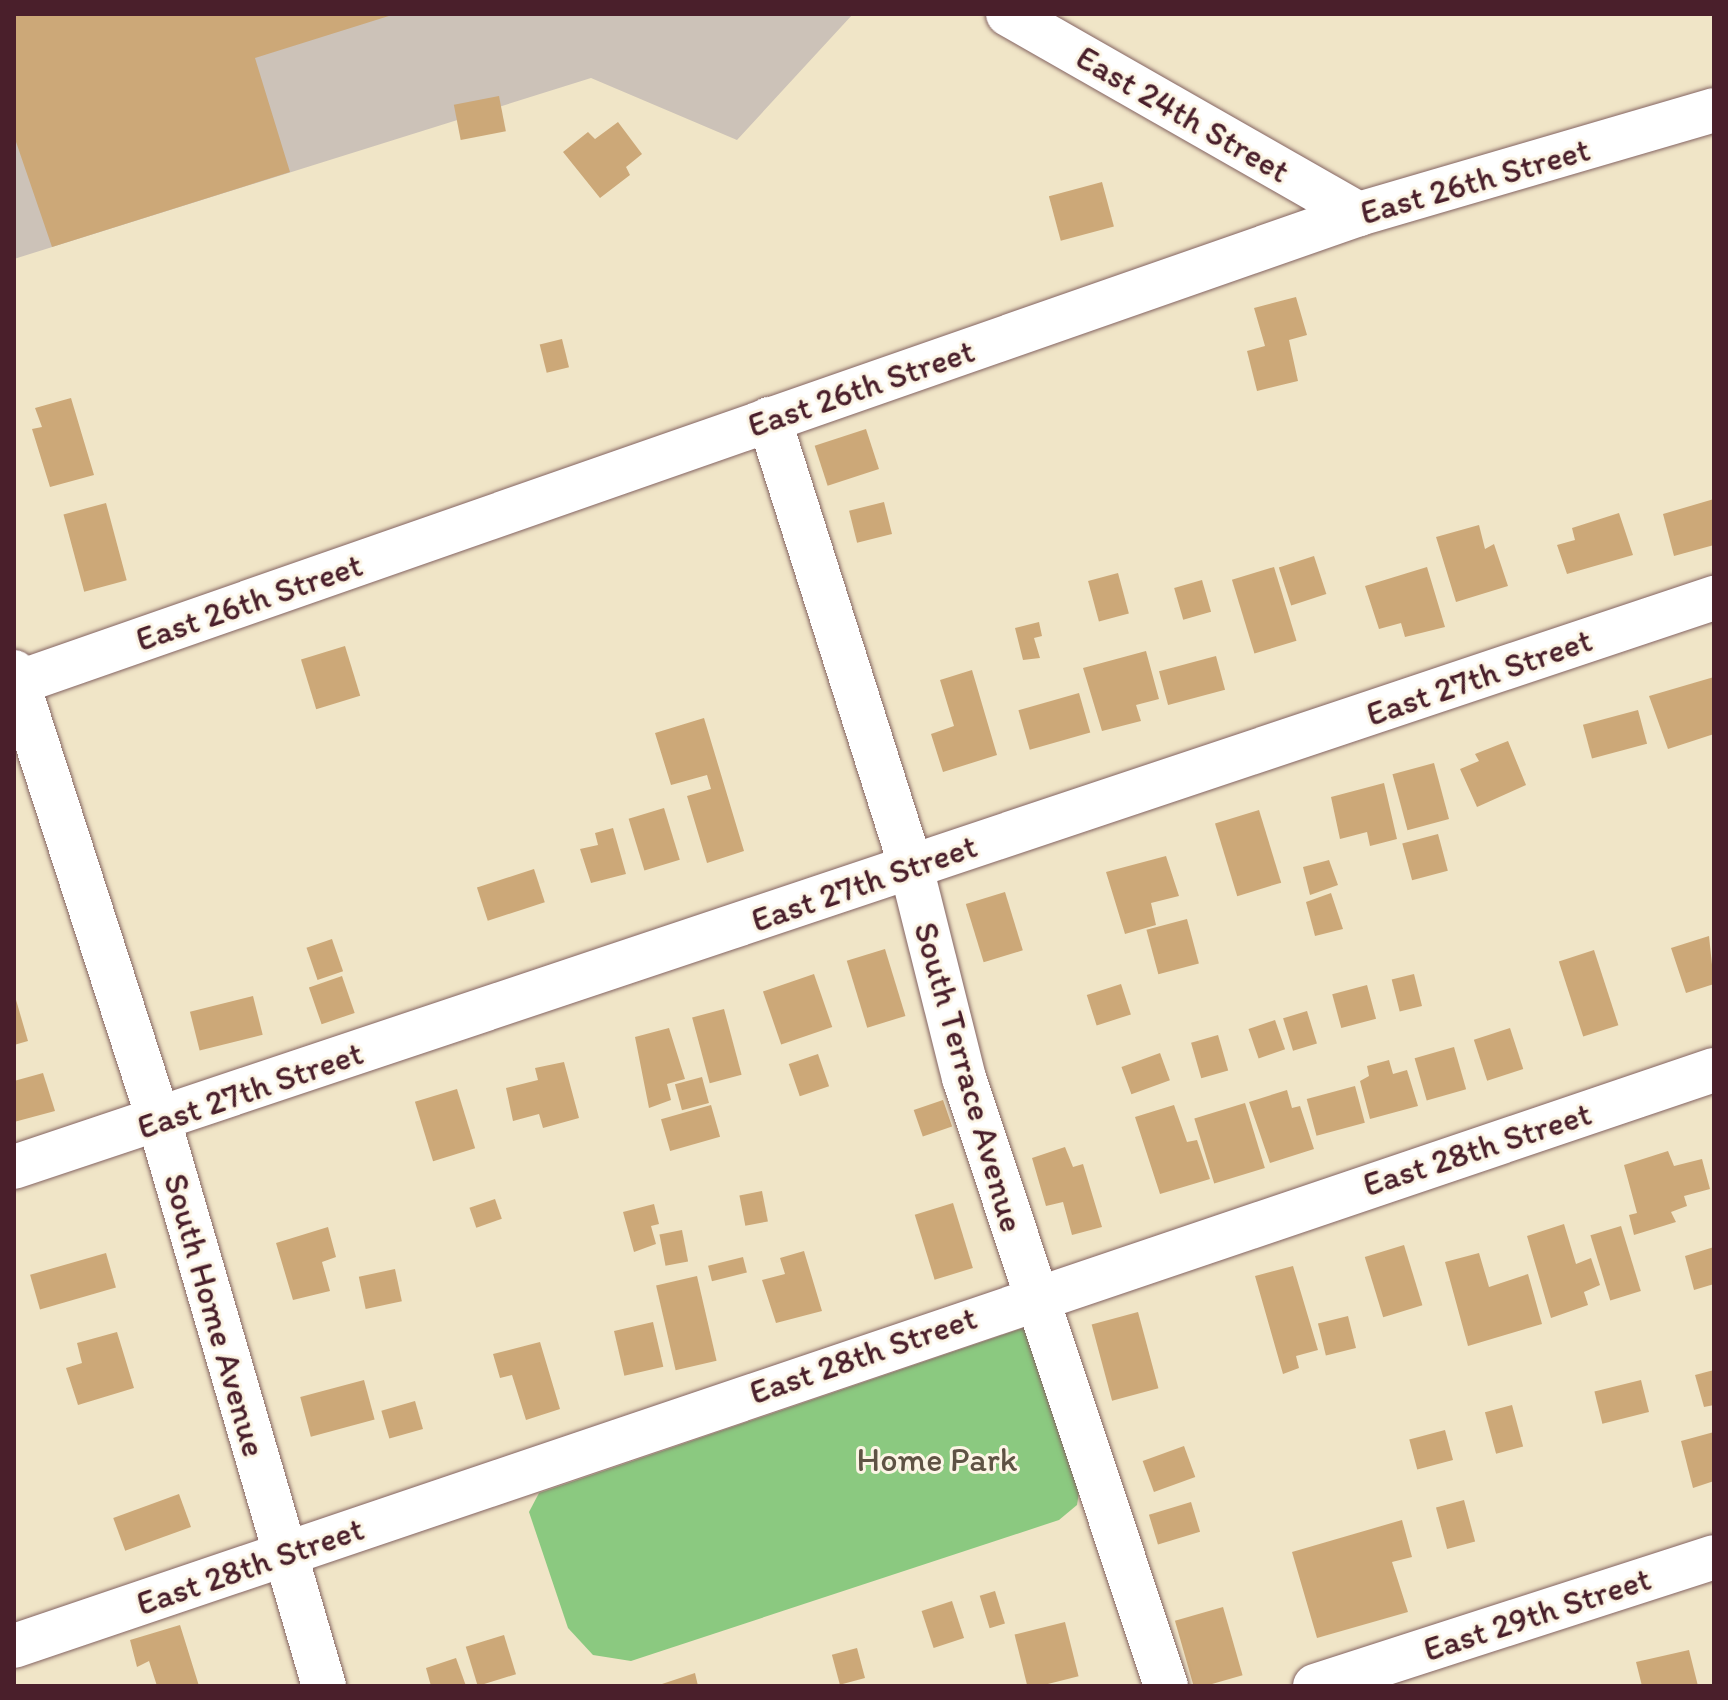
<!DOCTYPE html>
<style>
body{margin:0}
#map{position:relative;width:1728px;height:1700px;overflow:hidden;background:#f0e5c7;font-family:Itim,sans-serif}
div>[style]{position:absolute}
.industrial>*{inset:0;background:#ccc2b8}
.green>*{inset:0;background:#8bc980}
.building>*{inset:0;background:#cca878;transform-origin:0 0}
.roads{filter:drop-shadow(0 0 2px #846462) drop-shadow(0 0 2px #846462)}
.minor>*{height:44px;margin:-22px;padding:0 22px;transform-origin:22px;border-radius:22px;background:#fff}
span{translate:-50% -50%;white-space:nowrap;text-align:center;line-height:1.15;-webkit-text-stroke:6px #fcf5e5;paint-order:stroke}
.street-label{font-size:34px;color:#4a1f2b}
.park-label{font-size:34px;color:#5e5244}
.frame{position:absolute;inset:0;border:16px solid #4a1f2b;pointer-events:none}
</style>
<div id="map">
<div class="industrial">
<div style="clip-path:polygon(14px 14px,853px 14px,737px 140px,591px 78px,14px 259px)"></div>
</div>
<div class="green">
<div style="clip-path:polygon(1026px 1327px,1080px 1486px,1077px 1505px,1059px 1520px,631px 1661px,593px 1655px,568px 1628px,529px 1512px,539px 1493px)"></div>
</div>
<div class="building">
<div style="clip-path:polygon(14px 14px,392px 14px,392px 15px,255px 58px,290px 172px,52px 247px,14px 136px)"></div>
<div style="left:499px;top:96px;width:36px;height:46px;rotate:79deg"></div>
<div style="clip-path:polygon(618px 122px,642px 154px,626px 167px,630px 175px,600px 198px,563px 152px,588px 132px,595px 139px)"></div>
<div style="left:1102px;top:182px;width:46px;height:55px;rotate:75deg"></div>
<div style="clip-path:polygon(1296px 297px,1307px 335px,1289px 340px,1298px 381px,1257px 391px,1247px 351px,1265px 346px,1254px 308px)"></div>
<div style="left:562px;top:339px;width:29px;height:23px;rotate:76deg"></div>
<div style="clip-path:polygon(71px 398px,94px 475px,50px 487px,32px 429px,42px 427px,35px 408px)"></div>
<div style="left:866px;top:429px;width:42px;height:54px;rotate:72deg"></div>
<div style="clip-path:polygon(1714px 499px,1714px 545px,1674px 556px,1663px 514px)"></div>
<div style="left:884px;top:502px;width:33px;height:36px;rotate:76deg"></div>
<div style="left:106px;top:503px;width:80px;height:44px;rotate:75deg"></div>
<div style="clip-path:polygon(1619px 513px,1633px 555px,1567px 574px,1557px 545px,1575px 540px,1572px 528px)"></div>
<div style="clip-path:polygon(1479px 525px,1485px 549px,1494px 544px,1508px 586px,1456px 602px,1436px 537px)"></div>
<div style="left:1314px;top:556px;width:40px;height:37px;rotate:72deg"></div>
<div style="left:1274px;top:567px;width:77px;height:44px;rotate:73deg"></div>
<div style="clip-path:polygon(1427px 567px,1445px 627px,1405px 637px,1401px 623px,1379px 629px,1365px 586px)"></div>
<div style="left:1118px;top:573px;width:42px;height:31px;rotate:75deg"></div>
<div style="left:1202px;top:580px;width:33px;height:29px;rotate:74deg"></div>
<div style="clip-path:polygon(1039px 622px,1042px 636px,1034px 638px,1040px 658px,1023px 660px,1015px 628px)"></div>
<div style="left:345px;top:646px;width:52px;height:46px;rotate:73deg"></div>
<div style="clip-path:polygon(1146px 651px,1159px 699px,1136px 705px,1141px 721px,1102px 731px,1083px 668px)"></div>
<div style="left:1216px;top:656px;width:35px;height:59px;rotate:75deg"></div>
<div style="clip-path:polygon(972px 670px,997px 755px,943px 772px,931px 734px,954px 726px,940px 680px)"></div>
<div style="clip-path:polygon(1714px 677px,1714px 734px,1668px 749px,1649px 696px)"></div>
<div style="left:1079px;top:693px;width:41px;height:63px;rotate:74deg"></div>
<div style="left:1638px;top:710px;width:35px;height:57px;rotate:75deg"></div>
<div style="clip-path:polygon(704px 718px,744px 851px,707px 863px,687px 796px,711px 789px,707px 775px,671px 785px,655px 733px)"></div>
<div style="clip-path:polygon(1508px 741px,1526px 785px,1477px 807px,1460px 769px,1479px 761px,1475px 754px)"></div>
<div style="left:1434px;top:763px;width:58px;height:43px;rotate:75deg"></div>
<div style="clip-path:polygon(1384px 783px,1397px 839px,1370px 846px,1367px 832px,1340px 839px,1331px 797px)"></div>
<div style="left:664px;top:808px;width:54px;height:37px;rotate:73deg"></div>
<div style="left:1259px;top:810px;width:76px;height:46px;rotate:73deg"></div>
<div style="clip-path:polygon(613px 828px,626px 874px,591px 883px,580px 849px,598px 845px,595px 833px)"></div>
<div style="left:1438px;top:834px;width:38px;height:37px;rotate:75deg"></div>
<div style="clip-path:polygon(1166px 856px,1179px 896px,1151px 903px,1156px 925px,1125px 934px,1106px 872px)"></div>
<div style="clip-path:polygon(1329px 860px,1338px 885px,1310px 895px,1303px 867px)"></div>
<div style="left:534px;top:869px;width:35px;height:60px;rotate:72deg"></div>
<div style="left:1005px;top:892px;width:61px;height:41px;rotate:73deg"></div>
<div style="clip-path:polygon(1331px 893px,1343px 929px,1315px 936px,1306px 902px)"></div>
<div style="left:1187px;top:919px;width:46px;height:42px;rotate:75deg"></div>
<div style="clip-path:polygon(1709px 936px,1714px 984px,1686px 993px,1671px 948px)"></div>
<div style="left:332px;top:939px;width:34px;height:27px;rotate:71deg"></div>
<div style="left:885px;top:949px;width:70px;height:40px;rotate:73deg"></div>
<div style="left:1594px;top:950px;width:79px;height:37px;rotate:72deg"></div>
<div style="left:814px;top:974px;width:56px;height:54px;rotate:71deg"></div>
<div style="left:1414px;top:974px;width:33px;height:23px;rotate:76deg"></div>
<div style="left:342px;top:976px;width:39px;height:35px;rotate:71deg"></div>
<div style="left:1121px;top:984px;width:32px;height:36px;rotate:72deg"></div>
<div style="left:1367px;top:985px;width:35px;height:36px;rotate:75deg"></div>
<div style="clip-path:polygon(14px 993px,28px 1041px,14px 1045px)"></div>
<div style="left:253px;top:996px;width:40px;height:65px;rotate:76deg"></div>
<div style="left:724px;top:1009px;width:68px;height:33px;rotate:75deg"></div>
<div style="left:1307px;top:1011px;width:34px;height:25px;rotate:73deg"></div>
<div style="left:1275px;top:1020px;width:31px;height:28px;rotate:71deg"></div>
<div style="clip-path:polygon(669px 1028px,685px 1079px,667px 1084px,671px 1100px,649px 1108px,635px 1037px)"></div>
<div style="left:1510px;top:1028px;width:43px;height:38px;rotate:72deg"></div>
<div style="left:1218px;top:1035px;width:37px;height:28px;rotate:74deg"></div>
<div style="left:1454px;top:1047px;width:44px;height:41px;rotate:74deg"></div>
<div style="left:1160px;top:1053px;width:29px;height:41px;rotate:70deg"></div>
<div style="left:818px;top:1054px;width:34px;height:31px;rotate:71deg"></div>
<div style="clip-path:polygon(1389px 1060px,1393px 1074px,1407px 1070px,1418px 1106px,1370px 1119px,1360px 1081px,1369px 1076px,1367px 1066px)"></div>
<div style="clip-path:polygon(564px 1062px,579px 1118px,543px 1128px,539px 1114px,513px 1121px,506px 1088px,538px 1080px,535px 1068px)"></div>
<div style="clip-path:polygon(43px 1073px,55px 1111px,14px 1122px,14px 1081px)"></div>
<div style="left:702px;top:1077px;width:27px;height:28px;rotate:75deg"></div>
<div style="left:1355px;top:1086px;width:38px;height:50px;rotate:75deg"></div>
<div style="left:457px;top:1089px;width:62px;height:44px;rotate:73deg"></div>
<div style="clip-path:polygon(1287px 1090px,1292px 1108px,1300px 1106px,1314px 1149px,1270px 1163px,1249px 1102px)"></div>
<div style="left:943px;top:1100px;width:28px;height:31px;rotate:71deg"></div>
<div style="left:1245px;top:1103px;width:68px;height:53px;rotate:73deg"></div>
<div style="left:711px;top:1105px;width:33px;height:52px;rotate:74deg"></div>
<div style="clip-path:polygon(1174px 1105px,1187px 1142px,1197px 1140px,1210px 1179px,1160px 1194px,1135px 1117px)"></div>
<div style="clip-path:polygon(1065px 1147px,1073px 1167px,1083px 1164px,1102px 1227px,1072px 1235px,1063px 1202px,1046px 1206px,1032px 1158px)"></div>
<div style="clip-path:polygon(1668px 1151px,1674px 1166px,1702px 1159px,1710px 1189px,1684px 1196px,1687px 1206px,1671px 1212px,1676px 1222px,1634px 1235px,1629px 1215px,1637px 1213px,1624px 1165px)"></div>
<div style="left:762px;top:1191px;width:31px;height:23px;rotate:79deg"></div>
<div style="left:495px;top:1199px;width:21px;height:27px;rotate:71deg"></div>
<div style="left:953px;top:1203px;width:68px;height:40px;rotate:73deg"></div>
<div style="clip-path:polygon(654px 1204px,659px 1224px,651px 1226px,656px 1244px,634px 1252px,623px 1212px)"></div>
<div style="clip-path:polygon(1564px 1224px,1576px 1264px,1591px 1258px,1600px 1285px,1584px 1292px,1588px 1305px,1551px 1318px,1527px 1236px)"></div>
<div style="left:1621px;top:1226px;width:68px;height:32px;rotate:73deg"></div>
<div style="clip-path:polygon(328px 1227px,336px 1257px,322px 1262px,330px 1291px,293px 1300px,276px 1243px)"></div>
<div style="left:682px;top:1230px;width:32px;height:23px;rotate:79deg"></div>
<div style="left:1404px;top:1245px;width:63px;height:41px;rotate:73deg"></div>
<div style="clip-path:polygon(1714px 1247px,1714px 1284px,1694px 1290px,1685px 1256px)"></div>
<div style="clip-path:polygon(804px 1251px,822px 1311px,776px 1323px,762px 1280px,785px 1274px,780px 1258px)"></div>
<div style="left:106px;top:1253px;width:36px;height:79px;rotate:74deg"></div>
<div style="clip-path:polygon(1479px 1253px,1489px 1287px,1528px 1274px,1542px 1324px,1468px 1346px,1445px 1262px)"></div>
<div style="left:743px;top:1257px;width:16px;height:36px;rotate:76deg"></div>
<div style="clip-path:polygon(1293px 1266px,1318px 1350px,1296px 1356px,1299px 1368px,1283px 1374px,1255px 1276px)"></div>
<div style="left:395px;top:1269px;width:33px;height:37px;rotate:78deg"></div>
<div style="left:697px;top:1276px;width:87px;height:42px;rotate:77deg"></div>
<div style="left:1138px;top:1312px;width:79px;height:48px;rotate:75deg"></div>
<div style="left:1348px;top:1316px;width:33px;height:31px;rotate:76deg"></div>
<div style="left:653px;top:1322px;width:46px;height:40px;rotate:77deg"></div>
<div style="clip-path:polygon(117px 1332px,134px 1388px,78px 1405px,66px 1368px,82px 1363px,77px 1343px)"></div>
<div style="clip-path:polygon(540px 1342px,560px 1409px,526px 1420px,512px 1375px,500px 1378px,493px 1354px)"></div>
<div style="clip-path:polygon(1714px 1370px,1714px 1405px,1704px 1407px,1695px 1375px)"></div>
<div style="left:364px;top:1380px;width:41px;height:66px;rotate:75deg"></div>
<div style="left:1641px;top:1380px;width:33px;height:48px;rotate:76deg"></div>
<div style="left:415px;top:1401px;width:29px;height:35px;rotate:74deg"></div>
<div style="left:1512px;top:1405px;width:43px;height:28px;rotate:75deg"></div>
<div style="left:1445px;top:1430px;width:31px;height:37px;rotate:75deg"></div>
<div style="clip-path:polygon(1714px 1432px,1714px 1481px,1693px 1488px,1681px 1441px)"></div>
<div style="left:1184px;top:1446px;width:33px;height:44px;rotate:70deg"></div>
<div style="left:179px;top:1494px;width:35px;height:70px;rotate:70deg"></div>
<div style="left:1464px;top:1500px;width:43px;height:29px;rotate:75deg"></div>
<div style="left:1191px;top:1502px;width:31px;height:44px;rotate:73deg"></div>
<div style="clip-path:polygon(1402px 1520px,1412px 1557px,1392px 1562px,1408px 1612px,1317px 1638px,1292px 1552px)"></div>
<div style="left:995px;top:1591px;width:34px;height:16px;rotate:73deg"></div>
<div style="left:952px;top:1601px;width:39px;height:32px;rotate:72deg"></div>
<div style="left:1223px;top:1607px;width:71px;height:50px;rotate:74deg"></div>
<div style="left:1065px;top:1622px;width:56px;height:52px;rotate:76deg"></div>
<div style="clip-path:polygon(180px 1625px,199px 1686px,157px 1686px,149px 1661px,137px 1667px,130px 1640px)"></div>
<div style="left:504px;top:1635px;width:41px;height:40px;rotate:73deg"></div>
<div style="left:857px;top:1648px;width:31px;height:26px;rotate:75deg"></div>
<div style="clip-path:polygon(1689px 1650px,1698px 1686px,1642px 1686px,1636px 1662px)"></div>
<div style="clip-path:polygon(456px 1658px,466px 1686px,431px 1686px,426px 1668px)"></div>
<div style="clip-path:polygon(695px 1673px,698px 1686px,660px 1686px,659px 1685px)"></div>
</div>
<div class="roads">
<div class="minor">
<div style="left:1008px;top:14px;width:404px;rotate:29.7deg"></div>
<div style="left:769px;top:419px;width:470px;rotate:72.4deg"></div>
<div style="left:911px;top:867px;width:218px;rotate:75.9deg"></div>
<div style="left:964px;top:1078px;width:641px;rotate:71.62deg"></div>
<div style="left:14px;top:672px;width:472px;rotate:72.1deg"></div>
<div style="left:159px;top:1121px;width:589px;rotate:73.72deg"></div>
<div style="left:14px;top:684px;width:1425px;rotate:-19.26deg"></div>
<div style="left:1359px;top:214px;width:370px;rotate:-16.3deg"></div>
<div style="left:14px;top:1167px;width:1793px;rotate:-18.51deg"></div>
<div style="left:14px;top:1646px;width:1795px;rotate:-18.72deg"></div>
<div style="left:1315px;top:1686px;width:419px;rotate:-17.9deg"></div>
</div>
</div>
<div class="street-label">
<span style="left:1183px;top:114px;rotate:30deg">East 24th Street</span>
<span style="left:1475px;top:181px;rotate:-16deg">East 26th Street</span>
<span style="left:861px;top:388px;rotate:-19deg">East 26th Street</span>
<span style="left:249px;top:602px;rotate:-19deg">East 26th Street</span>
<span style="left:1479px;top:677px;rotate:-19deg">East 27th Street</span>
<span style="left:864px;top:883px;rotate:-19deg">East 27th Street</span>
<span style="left:969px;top:1077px;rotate:74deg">South Terrace Avenue</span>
<span style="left:250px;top:1090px;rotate:-19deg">East 27th Street</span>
<span style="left:1477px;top:1149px;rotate:-18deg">East 28th Street</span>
<span style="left:215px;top:1315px;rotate:74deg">South Home Avenue</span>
<span style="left:863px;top:1355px;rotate:-19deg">East 28th Street</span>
<span style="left:250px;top:1566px;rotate:-19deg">East 28th Street</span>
<span style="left:1537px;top:1614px;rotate:-18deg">East 29th Street</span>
</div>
<div class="park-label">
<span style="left:937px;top:1460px">Home Park</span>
</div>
<div class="frame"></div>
</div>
